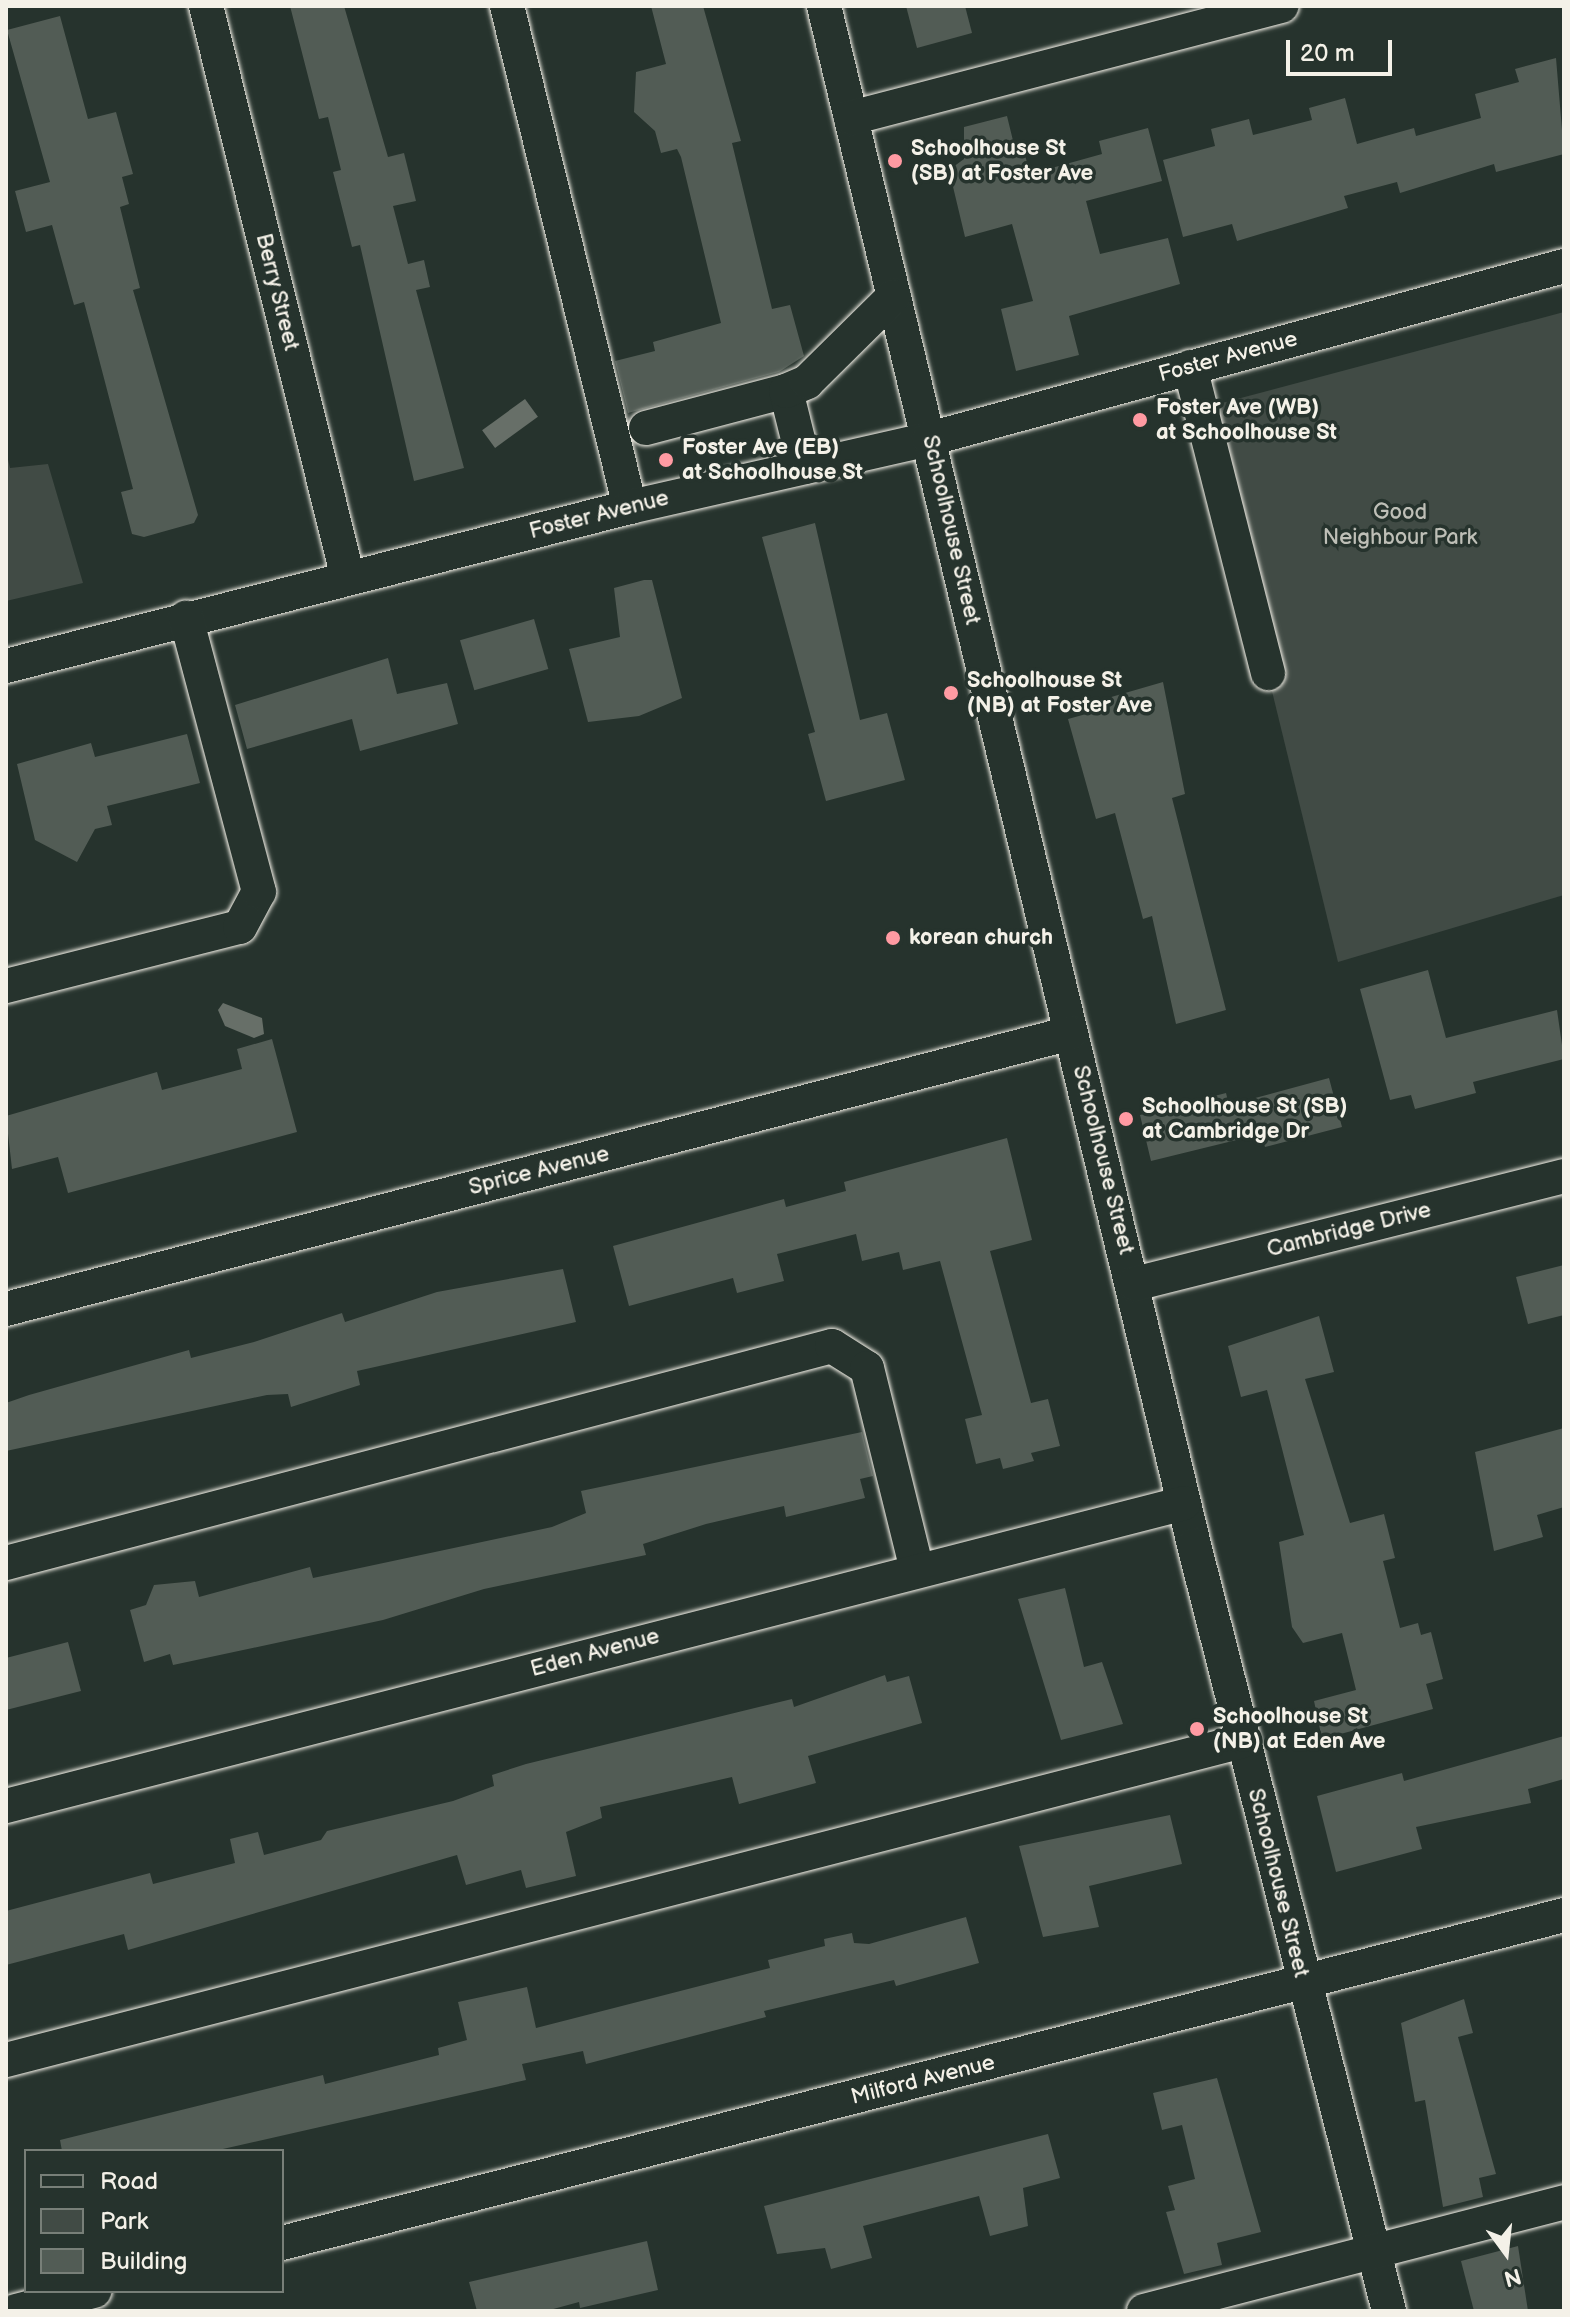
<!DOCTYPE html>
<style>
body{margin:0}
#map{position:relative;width:1570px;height:2317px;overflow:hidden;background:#26332d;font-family:"Balsamiq Sans",sans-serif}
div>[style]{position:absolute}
.green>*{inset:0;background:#414b45}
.water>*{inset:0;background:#676f68;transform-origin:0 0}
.building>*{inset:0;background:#525c55;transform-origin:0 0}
.roads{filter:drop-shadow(0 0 2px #f4f1e8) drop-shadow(0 0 2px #f4f1e8)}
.minor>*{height:34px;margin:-17px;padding:0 17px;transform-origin:17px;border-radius:17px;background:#26332d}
.dots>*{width:22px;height:22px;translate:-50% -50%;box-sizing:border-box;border:4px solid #26332d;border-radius:50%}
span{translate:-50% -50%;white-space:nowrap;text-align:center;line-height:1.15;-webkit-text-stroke:7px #26332d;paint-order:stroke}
.poi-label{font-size:22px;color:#f4f1e8;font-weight:700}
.left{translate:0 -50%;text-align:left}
.street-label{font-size:22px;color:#f4f1e8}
.park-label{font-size:22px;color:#bebfb7}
.frame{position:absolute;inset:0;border:8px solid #f4f1e8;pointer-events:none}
.legend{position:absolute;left:24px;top:2149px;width:260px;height:144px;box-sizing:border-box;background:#26332d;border:2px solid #787f78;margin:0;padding:10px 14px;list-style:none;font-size:24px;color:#f4f1e8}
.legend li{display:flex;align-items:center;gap:16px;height:40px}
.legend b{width:40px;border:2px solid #787f78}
.north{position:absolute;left:1466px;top:2213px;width:80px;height:80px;-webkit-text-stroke:6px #26332d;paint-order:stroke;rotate:165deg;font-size:22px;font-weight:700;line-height:32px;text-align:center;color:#f4f1e8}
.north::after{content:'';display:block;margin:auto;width:28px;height:36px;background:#f4f1e8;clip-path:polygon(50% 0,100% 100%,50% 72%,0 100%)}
.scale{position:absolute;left:1286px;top:40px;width:106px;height:36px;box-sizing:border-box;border:4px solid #f4f1e8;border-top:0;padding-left:10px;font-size:24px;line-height:28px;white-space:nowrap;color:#f4f1e8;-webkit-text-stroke:6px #26332d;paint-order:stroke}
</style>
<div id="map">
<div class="green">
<div style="clip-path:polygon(1564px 312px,1564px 895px,1338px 962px,1203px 408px)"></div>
<div style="clip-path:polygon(6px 451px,10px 468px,48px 464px,83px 583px,6px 601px)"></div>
</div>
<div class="water">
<div style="left:525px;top:399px;width:22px;height:53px;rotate:54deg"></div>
<div style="clip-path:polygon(223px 1003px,262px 1018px,264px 1034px,254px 1038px,225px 1026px,218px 1010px)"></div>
</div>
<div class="building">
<div style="clip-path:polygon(290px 6px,344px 6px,388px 157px,404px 153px,416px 201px,393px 206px,408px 264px,424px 260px,430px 287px,416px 290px,464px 468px,414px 481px,360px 245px,352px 247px,333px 172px,341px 170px,328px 117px,319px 119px)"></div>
<div style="clip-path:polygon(651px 6px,703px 6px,741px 141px,732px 143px,772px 309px,790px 305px,804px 356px,779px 372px,628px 413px,615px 361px,655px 351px,653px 342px,721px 323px,681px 157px,677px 149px,661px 153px,655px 131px,634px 112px,636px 72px,666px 64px)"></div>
<div style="clip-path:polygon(906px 6px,965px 6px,972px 33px,917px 48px)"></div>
<div style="clip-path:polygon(60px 16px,88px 119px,116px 112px,133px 174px,122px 177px,129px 204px,120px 207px,140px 288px,133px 290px,198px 515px,194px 523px,144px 537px,132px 534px,121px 492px,133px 489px,84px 302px,74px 305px,52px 225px,26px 232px,15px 191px,50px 182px,7px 30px)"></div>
<div style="clip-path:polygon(1556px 58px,1564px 154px,1496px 172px,1494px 164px,1400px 193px,1397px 182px,1344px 196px,1348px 208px,1237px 241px,1232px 224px,1183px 237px,1163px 160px,1215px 146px,1211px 129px,1249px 119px,1253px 135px,1312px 120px,1309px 108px,1345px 98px,1357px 144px,1414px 128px,1416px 136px,1481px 118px,1475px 94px,1519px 82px,1515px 69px)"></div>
<div style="clip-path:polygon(1007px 116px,1017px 157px,1025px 155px,1030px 174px,1102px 154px,1099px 141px,1148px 128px,1162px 181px,1086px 201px,1100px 254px,1168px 238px,1180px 284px,1069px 316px,1079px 355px,1016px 371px,1001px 309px,1033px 301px,1012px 224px,965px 237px,949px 170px,964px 159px,964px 127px)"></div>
<div style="clip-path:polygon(815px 523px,860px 720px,887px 713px,905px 780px,826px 801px,808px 734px,815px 732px,762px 537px)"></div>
<div style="clip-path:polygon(644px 580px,652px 580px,682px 698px,639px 716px,588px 722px,569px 649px,620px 637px,614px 588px)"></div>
<div style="left:534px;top:619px;width:52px;height:77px;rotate:74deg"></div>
<div style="clip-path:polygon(388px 658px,397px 694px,447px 683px,458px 724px,360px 751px,352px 719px,247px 749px,235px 705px)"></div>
<div style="clip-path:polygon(1163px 682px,1185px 794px,1172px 798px,1226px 1010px,1176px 1024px,1152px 916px,1143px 919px,1115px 813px,1096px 819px,1068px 719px,1097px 711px,1094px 702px)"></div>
<div style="clip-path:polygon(187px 734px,200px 783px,107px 806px,112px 825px,95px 829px,77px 862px,35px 840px,17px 764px,91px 743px,95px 757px)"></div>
<div style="clip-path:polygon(1428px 970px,1446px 1038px,1557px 1010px,1564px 1059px,1473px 1082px,1476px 1093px,1415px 1109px,1411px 1095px,1390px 1100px,1360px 989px)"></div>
<div style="clip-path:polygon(272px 1039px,297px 1132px,68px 1193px,58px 1157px,12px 1169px,6px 1116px,157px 1072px,162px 1090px,242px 1069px,237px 1049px)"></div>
<div style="clip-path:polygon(1329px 1078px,1342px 1127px,1265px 1147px,1261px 1134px,1151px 1161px,1140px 1115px,1226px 1093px,1229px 1105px)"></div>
<div style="clip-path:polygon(1007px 1138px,1032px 1240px,990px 1251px,1031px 1403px,1048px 1399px,1060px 1446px,1031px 1453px,1034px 1461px,1003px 1469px,1000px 1458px,976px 1464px,965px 1419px,982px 1415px,940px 1261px,903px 1270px,899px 1252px,862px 1261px,856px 1234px,777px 1254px,784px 1281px,737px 1293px,733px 1278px,629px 1306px,613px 1246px,784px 1199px,786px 1207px,846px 1191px,844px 1182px)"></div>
<div style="clip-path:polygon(1564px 1265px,1564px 1315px,1528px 1324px,1516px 1277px)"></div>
<div style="clip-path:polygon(563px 1269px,576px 1322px,357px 1371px,360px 1385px,291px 1407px,288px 1394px,267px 1395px,6px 1451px,6px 1403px,29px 1395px,189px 1350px,191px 1358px,254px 1342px,342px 1313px,345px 1322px,437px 1292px)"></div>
<div style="clip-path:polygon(1319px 1316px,1334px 1372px,1305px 1379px,1350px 1523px,1384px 1514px,1395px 1558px,1383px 1561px,1400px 1628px,1418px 1623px,1421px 1635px,1431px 1632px,1443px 1679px,1426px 1684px,1433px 1709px,1322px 1739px,1314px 1701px,1356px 1690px,1342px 1633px,1303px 1643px,1292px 1627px,1279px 1542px,1304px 1535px,1267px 1390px,1241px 1397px,1228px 1346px)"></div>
<div style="clip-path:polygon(1564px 1428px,1564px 1507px,1537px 1515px,1543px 1537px,1494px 1551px,1475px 1452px)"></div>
<div style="clip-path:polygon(862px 1432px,873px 1476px,860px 1479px,865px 1498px,786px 1517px,784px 1506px,706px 1524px,643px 1544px,646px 1555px,484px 1589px,383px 1620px,173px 1665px,170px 1654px,144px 1662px,130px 1610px,146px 1605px,154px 1585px,195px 1581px,199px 1597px,310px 1567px,313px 1578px,552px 1527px,586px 1513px,581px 1491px)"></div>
<div style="clip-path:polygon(1065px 1588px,1084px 1667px,1102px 1662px,1123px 1724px,1061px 1740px,1018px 1599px)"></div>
<div style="clip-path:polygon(68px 1642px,81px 1691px,6px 1710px,6px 1658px)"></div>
<div style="clip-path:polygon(885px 1675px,887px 1682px,909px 1676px,922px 1723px,808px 1756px,816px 1783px,739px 1804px,732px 1777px,600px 1807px,602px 1818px,566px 1832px,576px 1876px,526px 1888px,521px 1870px,466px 1885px,457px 1855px,128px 1950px,124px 1934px,6px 1965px,6px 1911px,150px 1873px,153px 1884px,235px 1863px,230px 1839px,258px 1832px,264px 1855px,321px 1840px,327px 1831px,453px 1801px,494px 1786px,492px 1775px,526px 1764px,792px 1699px,794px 1707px)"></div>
<div style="clip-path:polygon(1564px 1736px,1564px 1779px,1528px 1789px,1531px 1803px,1416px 1827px,1422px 1849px,1336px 1872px,1317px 1796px,1402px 1773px,1404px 1781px)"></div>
<div style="clip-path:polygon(1170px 1815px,1182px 1864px,1089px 1886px,1099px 1927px,1043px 1937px,1019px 1846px)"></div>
<div style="clip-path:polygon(966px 1917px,979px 1963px,896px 1986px,894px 1980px,764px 2011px,766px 2017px,586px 2064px,583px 2051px,522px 2064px,526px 2080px,214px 2151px,62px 2151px,60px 2140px,323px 2075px,325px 2084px,439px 2055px,438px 2048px,467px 2040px,458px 2002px,527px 1987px,536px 2028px,770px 1968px,768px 1960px,825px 1946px,824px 1939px,852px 1933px,854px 1943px,869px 1944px)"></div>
<div style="clip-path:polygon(1464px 1999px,1473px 2033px,1458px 2037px,1496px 2174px,1479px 2178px,1483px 2197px,1443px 2207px,1425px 2100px,1415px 2102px,1401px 2023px)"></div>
<div style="clip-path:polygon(1217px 2078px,1261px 2232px,1217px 2243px,1222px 2265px,1184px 2274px,1166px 2212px,1175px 2210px,1168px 2186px,1195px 2179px,1182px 2125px,1162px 2130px,1153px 2093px)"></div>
<div style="clip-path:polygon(1048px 2134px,1060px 2178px,1023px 2188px,1028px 2226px,990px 2236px,979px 2196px,863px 2226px,872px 2258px,831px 2269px,825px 2248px,777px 2254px,764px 2206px)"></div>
<div style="clip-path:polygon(647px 2241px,658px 2290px,580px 2308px,579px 2302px,546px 2311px,477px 2311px,469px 2282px)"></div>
<div style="clip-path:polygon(1518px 2246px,1528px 2311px,1474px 2311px,1461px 2261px)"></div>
</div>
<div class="roads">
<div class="minor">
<div style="left:206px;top:6px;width:589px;rotate:76.06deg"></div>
<div style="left:507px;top:6px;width:516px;rotate:76.21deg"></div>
<div style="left:824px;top:6px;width:1583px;rotate:76.48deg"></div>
<div style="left:1194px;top:1545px;width:790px;rotate:75.72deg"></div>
<div style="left:851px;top:118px;width:445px;rotate:-14.6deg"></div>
<div style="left:1190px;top:367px;width:316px;rotate:75.7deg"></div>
<div style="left:646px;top:428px;width:145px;rotate:-14.8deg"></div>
<div style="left:805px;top:467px;width:78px;rotate:-104deg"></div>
<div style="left:786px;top:391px;width:23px;rotate:-23deg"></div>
<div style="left:807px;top:382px;width:122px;rotate:-44.7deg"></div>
<div style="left:6px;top:666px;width:644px;rotate:-14.3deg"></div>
<div style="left:630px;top:507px;width:307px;rotate:-12.8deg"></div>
<div style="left:929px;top:439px;width:658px;rotate:-15.24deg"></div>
<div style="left:6px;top:986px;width:241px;rotate:-14.2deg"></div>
<div style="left:240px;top:927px;width:40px;rotate:-62deg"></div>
<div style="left:259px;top:892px;width:284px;rotate:-104.9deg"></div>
<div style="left:1134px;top:1284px;width:443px;rotate:-14.1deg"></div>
<div style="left:6px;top:1309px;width:1100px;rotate:-14.53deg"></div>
<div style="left:6px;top:1563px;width:854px;rotate:-14.72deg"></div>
<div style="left:832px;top:1346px;width:41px;rotate:32.2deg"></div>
<div style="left:867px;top:1368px;width:208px;rotate:76.1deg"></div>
<div style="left:6px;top:1806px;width:1216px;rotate:-14.42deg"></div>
<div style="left:6px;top:2060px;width:1277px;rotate:-14.46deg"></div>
<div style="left:282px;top:2243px;width:1323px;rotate:-14.35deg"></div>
<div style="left:16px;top:2311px;width:81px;rotate:-14.4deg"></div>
<div style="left:1144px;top:2311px;width:434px;rotate:-14.5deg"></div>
</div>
</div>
<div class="dots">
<div style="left:895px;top:161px;background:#ff9aa2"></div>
<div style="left:1140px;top:420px;background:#ff9aa2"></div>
<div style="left:666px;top:460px;background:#ff9aa2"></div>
<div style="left:951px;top:693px;background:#ff9aa2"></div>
<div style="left:893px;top:938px;background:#ff9aa2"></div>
<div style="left:1126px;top:1119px;background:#ff9aa2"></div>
<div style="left:1197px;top:1729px;background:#ff9aa2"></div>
</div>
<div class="poi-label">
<span class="left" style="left:911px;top:161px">Schoolhouse St<br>(SB) at Foster Ave</span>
<span class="left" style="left:1156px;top:420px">Foster Ave (WB)<br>at Schoolhouse St</span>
<span class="left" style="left:682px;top:460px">Foster Ave (EB)<br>at Schoolhouse St</span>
<span class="left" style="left:967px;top:693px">Schoolhouse St<br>(NB) at Foster Ave</span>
<span class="left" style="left:909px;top:938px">korean church</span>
<span class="left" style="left:1142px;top:1119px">Schoolhouse St (SB)<br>at Cambridge Dr</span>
<span class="left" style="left:1213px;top:1729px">Schoolhouse St<br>(NB) at Eden Ave</span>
</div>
<div class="street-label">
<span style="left:277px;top:292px;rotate:76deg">Berry Street</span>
<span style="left:1228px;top:357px;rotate:-15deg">Foster Avenue</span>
<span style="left:599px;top:515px;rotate:-14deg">Foster Avenue</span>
<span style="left:951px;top:530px;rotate:77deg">Schoolhouse Street</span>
<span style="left:1103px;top:1160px;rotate:76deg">Schoolhouse Street</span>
<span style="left:539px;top:1171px;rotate:-14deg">Sprice Avenue</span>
<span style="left:1349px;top:1230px;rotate:-14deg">Cambridge Drive</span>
<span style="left:595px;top:1653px;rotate:-15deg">Eden Avenue</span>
<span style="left:1278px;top:1883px;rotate:76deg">Schoolhouse Street</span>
<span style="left:923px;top:2080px;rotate:-14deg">Milford Avenue</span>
</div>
<div class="park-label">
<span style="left:1400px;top:525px">Good<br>Neighbour Park</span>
</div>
<div class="frame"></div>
<ul class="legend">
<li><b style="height:10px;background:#26332d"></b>Road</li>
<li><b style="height:22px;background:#414b45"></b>Park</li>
<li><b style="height:22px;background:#525c55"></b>Building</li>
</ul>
<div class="north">N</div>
<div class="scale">20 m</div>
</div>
